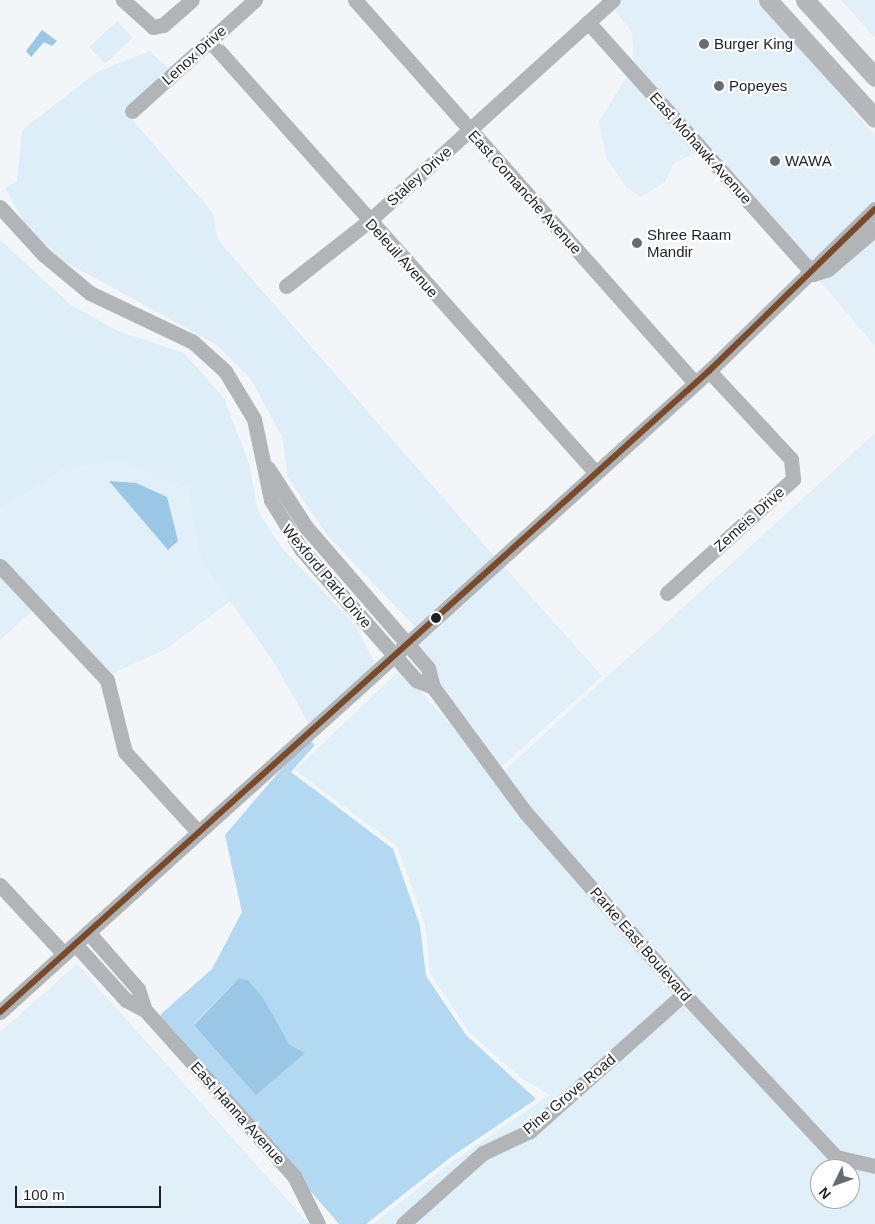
<!DOCTYPE html>
<style>
body{margin:0}
#map{position:relative;width:875px;height:1224px;overflow:hidden;background:#f2f6f9;font-family:Arial,sans-serif}
div>[style]{position:absolute}
.built>*{inset:0;background:#e1eff8}
.green>*{inset:0;background:#deeef9;transform-origin:0 0}
.forest>*{inset:0;background:#b3d8f1}
.water>*{inset:0;background:#99c7e5}
.minor>*{height:15px;margin:-7.5px;padding:0 7.5px;transform-origin:7.5px;border-radius:7.5px;background:#b1b5b8}
.major>*{height:19px;margin:-9.5px;padding:0 9.5px;transform-origin:9.5px;border-radius:9.5px;background:#b5b8ba}
.bus-1>*{height:6px;margin:-3px;padding:0 3px;transform-origin:3px;border-radius:3px;background:#7a4b2a}
.dots>*{width:14px;height:14px;translate:-50% -50%;box-sizing:border-box;border:2px solid #fff;border-radius:50%}
span{translate:-50% -50%;white-space:nowrap;text-align:center;line-height:1.15;-webkit-text-stroke:4.5px #fff;paint-order:stroke}
.poi-label{font-size:15px;color:#1b2126}
.left{translate:0 -50%;text-align:left}
.street-label{font-size:15px;color:#1b2126}
.north{position:absolute;left:810px;top:1159px;width:50px;height:50px;box-sizing:border-box;background:#fff;border:1px solid #a4a6a8;border-radius:50%;rotate:228deg;font-size:14px;font-weight:700;line-height:20px;text-align:center;color:#1b2126}
.north::after{content:'';display:block;margin:auto;width:18px;height:22px;background:#666c70;clip-path:polygon(50% 0,100% 100%,50% 72%,0 100%)}
.scale{position:absolute;left:15px;top:1186px;width:146px;height:22px;box-sizing:border-box;border:2px solid #1b2126;border-top:0;padding-left:6px;font-size:15px;line-height:18px;white-space:nowrap;color:#1b2126;-webkit-text-stroke:4px #fff;paint-order:stroke}
</style>
<div id="map">
<div class="built">
<div style="clip-path:polygon(620px 0,759px 0,875px 136px,875px 202px,813px 264px,634px 65px,632px 32px,612px 7px)"></div>
<div style="clip-path:polygon(841px 0,875px 0,875px 38px)"></div>
<div style="clip-path:polygon(628px 75px,697px 152px,673px 164px,665px 182px,641px 197px,626px 187px,606px 158px,599px 121px)"></div>
<div style="clip-path:polygon(875px 236px,875px 346px,817px 278px)"></div>
<div style="clip-path:polygon(evenodd,875px 433px,875px 1224px,373px 1224px,453px 1161px,550px 1095px,521px 1078px,469px 1032px,430px 973px,425px 924px,397px 846px,295px 770px,401px 669px,497px 777px,875px 433px,820px 1169px,850px 1169px,850px 1199px,820px 1199px,820px 1169px)"></div>
<div style="clip-path:polygon(evenodd,116px 461px,187px 487px,201px 559px,232px 600px,166px 649px,110px 675px,0 558px,0 510px,65px 468px,116px 461px,110px 481px,173px 527px,178px 541px,168px 550px,110px 481px)"></div>
<div style="clip-path:polygon(501px 563px,602px 676px,501px 767px,468px 720px,437px 687px,414px 642px)"></div>
<div style="clip-path:polygon(0 574px,56px 634px,32px 611px,0 640px)"></div>
<div style="clip-path:polygon(77px 964px,309px 1224px,0 1224px,0 1032px)"></div>
</div>
<div class="green">
<div style="left:117px;top:21px;width:23px;height:38px;rotate:47deg"></div>
<div style="clip-path:polygon(150px 51px,170px 70px,125px 111px,213px 213px,218px 240px,494px 556px,415px 627px,328px 536px,288px 478px,282px 437px,251px 379px,217px 345px,62px 260px,25px 225px,5px 188px,17px 181px,22px 130px,97px 72px)"></div>
<div style="clip-path:polygon(0 240px,71px 305px,116px 330px,184px 353px,224px 398px,249px 463px,258px 511px,281px 547px,356px 626px,375px 664px,309px 724px,273px 661px,201px 560px,187px 487px,116px 461px,65px 468px,0 510px)"></div>
</div>
<div class="forest">
<div style="clip-path:polygon(evenodd,308px 738px,315px 745px,291px 772px,393px 849px,420px 926px,426px 976px,466px 1035px,536px 1099px,451px 1157px,366px 1224px,339px 1224px,161px 1019px,161px 1014px,212px 969px,242px 912px,225px 835px,308px 738px,239px 978px,248px 980px,289px 1044px,304px 1052px,194px 1024px,239px 978px)"></div>
</div>
<div class="water">
<div style="clip-path:polygon(42px 30px,57px 41px,52px 46px,44px 42px,31px 57px,26px 51px)"></div>
<div style="clip-path:polygon(109px 481px,136px 483px,167px 497px,178px 541px,168px 550px)"></div>
<div style="clip-path:polygon(239px 978px,248px 980px,263px 998px,289px 1044px,305px 1053px,256px 1095px,194px 1025px)"></div>
</div>
<div class="minor">
<div style="left:123px;top:0;width:40px;rotate:42deg"></div>
<div style="left:153px;top:27px;width:10px;rotate:-11deg"></div>
<div style="left:163px;top:25px;width:38px;rotate:-41deg"></div>
<div style="left:355px;top:0;width:512px;rotate:48.4deg"></div>
<div style="left:588px;top:22px;width:338px;rotate:48.2deg"></div>
<div style="left:210px;top:41px;width:579px;rotate:48.22deg"></div>
<div style="left:132px;top:111px;width:166px;rotate:-42.1deg"></div>
<div style="left:0;top:207px;width:64px;rotate:47.5deg"></div>
<div style="left:43px;top:254px;width:61px;rotate:39.7deg"></div>
<div style="left:90px;top:293px;width:114px;rotate:25.4deg"></div>
<div style="left:193px;top:342px;width:43px;rotate:42.2deg"></div>
<div style="left:225px;top:371px;width:56px;rotate:58.9deg"></div>
<div style="left:254px;top:419px;width:83px;rotate:78.1deg"></div>
<div style="left:271px;top:500px;width:57px;rotate:58.5deg"></div>
<div style="left:301px;top:549px;width:174px;rotate:48.7deg"></div>
<div style="left:416px;top:680px;width:18px;rotate:22deg"></div>
<div style="left:433px;top:687px;width:157px;rotate:53.6deg"></div>
<div style="left:526px;top:813px;width:240px;rotate:48.9deg"></div>
<div style="left:684px;top:994px;width:223px;rotate:47deg"></div>
<div style="left:836px;top:1157px;width:40px;rotate:13deg"></div>
<div style="left:813px;top:274px;width:16px;rotate:-18deg"></div>
<div style="left:828px;top:269px;width:62px;rotate:-40.4deg"></div>
<div style="left:286px;top:286px;width:105px;rotate:-38.1deg"></div>
<div style="left:369px;top:221px;width:329px;rotate:-42.2deg"></div>
<div style="left:268px;top:468px;width:70px;rotate:57.2deg"></div>
<div style="left:306px;top:527px;width:186px;rotate:49.1deg"></div>
<div style="left:428px;top:668px;width:20px;rotate:75deg"></div>
<div style="left:0;top:566px;width:156px;rotate:46.8deg"></div>
<div style="left:107px;top:680px;width:74px;rotate:76deg"></div>
<div style="left:125px;top:752px;width:108px;rotate:47.6deg"></div>
<div style="left:667px;top:593px;width:170px;rotate:-42.1deg"></div>
<div style="left:793px;top:479px;width:20px;rotate:-96deg"></div>
<div style="left:791px;top:459px;width:120px;rotate:-133deg"></div>
<div style="left:0;top:885px;width:94px;rotate:47.2deg"></div>
<div style="left:88px;top:932px;width:76px;rotate:48.7deg"></div>
<div style="left:138px;top:989px;width:22px;rotate:72deg"></div>
<div style="left:75px;top:944px;width:76px;rotate:47.7deg"></div>
<div style="left:126px;top:1000px;width:21px;rotate:28deg"></div>
<div style="left:145px;top:1010px;width:223px;rotate:48.1deg"></div>
<div style="left:294px;top:1176px;width:54px;rotate:63.4deg"></div>
<div style="left:0;top:1012px;width:956px;rotate:-42.12deg"></div>
<div style="left:709px;top:371px;width:232px;rotate:-44.3deg"></div>
<div style="left:403px;top:1224px;width:107px;rotate:-41.6deg"></div>
<div style="left:483px;top:1153px;width:52px;rotate:-25.1deg"></div>
<div style="left:530px;top:1131px;width:206px;rotate:-41.7deg"></div>
</div>
<div class="major">
<div style="left:768px;top:0;width:159px;rotate:47.8deg"></div>
<div style="left:805px;top:0;width:104px;rotate:47.7deg"></div>
</div>
<div class="bus-1">
<div style="left:0;top:1012px;width:956px;rotate:-42.12deg"></div>
<div style="left:709px;top:371px;width:232px;rotate:-44.3deg"></div>
</div>
<div class="dots">
<div style="left:704px;top:44px;background:#666c70"></div>
<div style="left:719px;top:86px;background:#666c70"></div>
<div style="left:775px;top:161px;background:#666c70"></div>
<div style="left:637px;top:243px;background:#666c70"></div>
<div style="left:436px;top:618px;background:#1b2126"></div>
</div>
<div class="poi-label">
<span class="left" style="left:714px;top:44px">Burger King</span>
<span class="left" style="left:729px;top:86px">Popeyes</span>
<span class="left" style="left:785px;top:161px">WAWA</span>
<span class="left" style="left:647px;top:243px">Shree Raam<br>Mandir</span>
</div>
<div class="street-label">
<span style="left:194px;top:55px;rotate:-42deg">Lenox Drive</span>
<span style="left:701px;top:148px;rotate:48deg">East Mohawk Avenue</span>
<span style="left:419px;top:176px;rotate:-42deg">Staley Drive</span>
<span style="left:525px;top:192px;rotate:48deg">East Comanche Avenue</span>
<span style="left:402px;top:258px;rotate:48deg">Deleuil Avenue</span>
<span style="left:749px;top:519px;rotate:-42deg">Zemeis Drive</span>
<span style="left:327px;top:576px;rotate:50deg">Wexford Park Drive</span>
<span style="left:641px;top:944px;rotate:49deg">Parke East Boulevard</span>
<span style="left:569px;top:1094px;rotate:-40deg">Pine Grove Road</span>
<span style="left:238px;top:1113px;rotate:48deg">East Hanna Avenue</span>
</div>
<div class="north">N</div>
<div class="scale">100 m</div>
</div>
